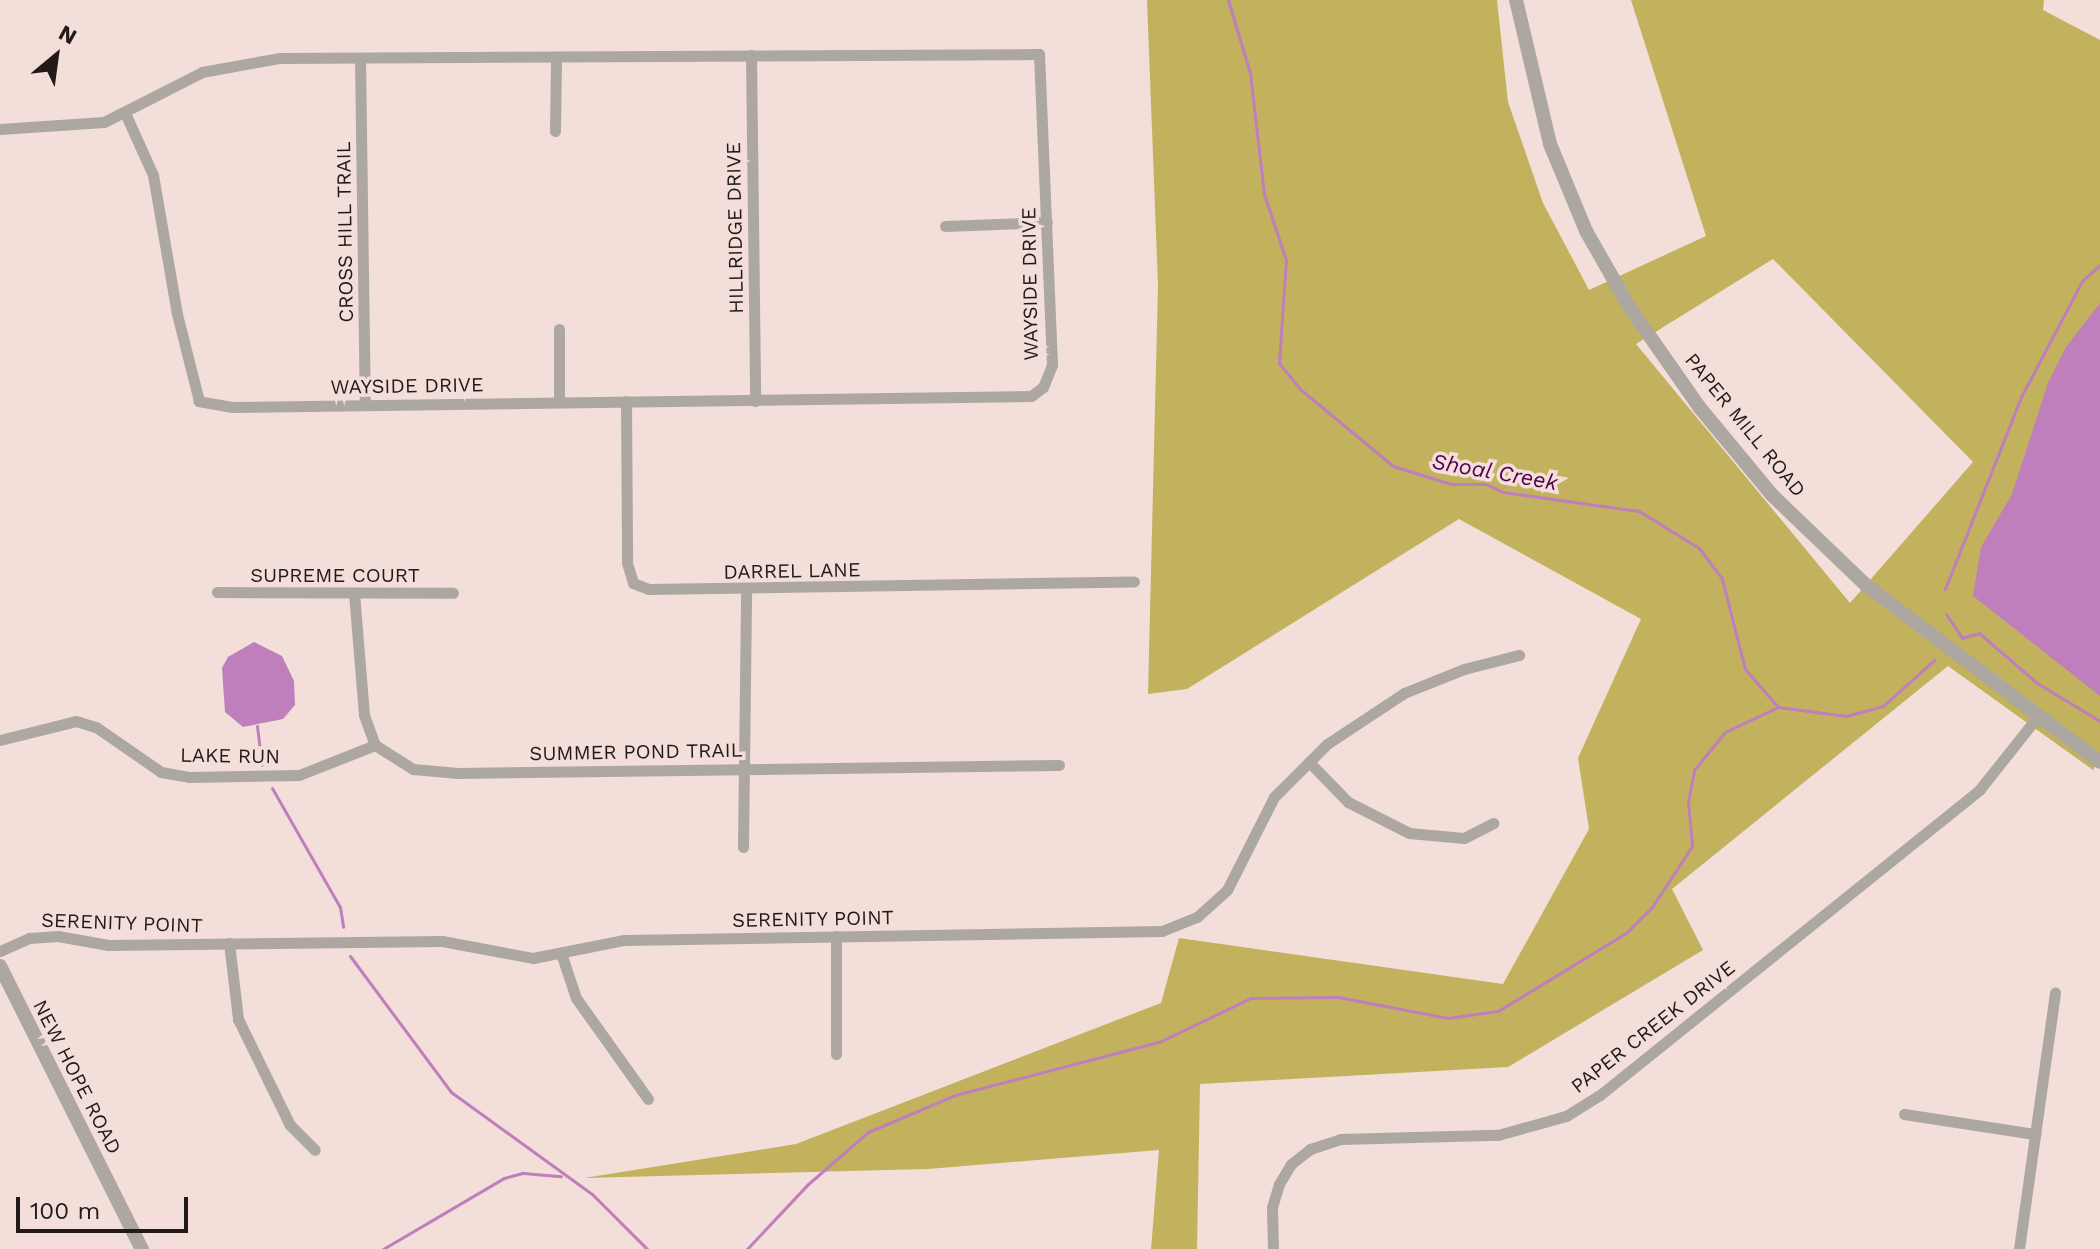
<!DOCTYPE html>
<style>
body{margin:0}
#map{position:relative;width:2100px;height:1249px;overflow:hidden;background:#f3ded9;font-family:"Work Sans",sans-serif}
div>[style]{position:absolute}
.green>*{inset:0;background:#c2b25e}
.water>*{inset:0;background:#be7fbc}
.stream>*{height:3px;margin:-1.5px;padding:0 1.5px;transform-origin:1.5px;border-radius:1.5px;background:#be7fbc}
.minor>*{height:11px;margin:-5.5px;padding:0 5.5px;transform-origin:5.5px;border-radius:5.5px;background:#ada7a1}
.tertiary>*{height:14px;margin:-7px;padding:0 7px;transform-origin:7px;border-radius:7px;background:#ada7a1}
span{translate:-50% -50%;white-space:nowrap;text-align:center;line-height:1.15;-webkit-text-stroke:7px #f3ded9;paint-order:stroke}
.street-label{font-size:20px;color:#211a18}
.water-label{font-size:22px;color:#510052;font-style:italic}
.north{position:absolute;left:16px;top:16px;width:80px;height:80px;-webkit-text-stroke:6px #f3ded9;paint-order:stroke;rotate:29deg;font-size:22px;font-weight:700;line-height:32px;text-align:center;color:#211a18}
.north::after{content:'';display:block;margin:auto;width:28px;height:36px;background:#211a18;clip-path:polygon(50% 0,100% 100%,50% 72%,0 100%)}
.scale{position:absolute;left:16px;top:1197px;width:172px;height:36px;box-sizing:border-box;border:4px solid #211a18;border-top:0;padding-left:10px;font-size:24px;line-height:28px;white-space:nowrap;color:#211a18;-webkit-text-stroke:6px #f3ded9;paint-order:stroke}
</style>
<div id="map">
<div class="green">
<div style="clip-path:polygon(evenodd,1147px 0,1497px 0,1508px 102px,1543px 203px,1589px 290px,1706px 236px,1631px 0,2044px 0,2043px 10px,2100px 40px,2100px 758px,2093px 770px,1948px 666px,1672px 889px,1703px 950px,1508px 1067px,1200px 1084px,1197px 1249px,1151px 1249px,1159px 1150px,928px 1169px,584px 1178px,796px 1144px,1161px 1003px,1179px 938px,1503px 984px,1589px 829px,1578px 758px,1641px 619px,1459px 519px,1187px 689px,1148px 694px,1158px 285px,1147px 0,1773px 259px,1973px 462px,1850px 603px,1636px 344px,1773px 259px)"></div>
</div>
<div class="water">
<div style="clip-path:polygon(2100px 303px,2100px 696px,1973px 596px,1981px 547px,2012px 494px,2048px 383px,2066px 347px)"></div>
<div style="clip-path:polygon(254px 642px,282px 656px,294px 681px,295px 705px,283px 719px,243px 727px,225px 712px,222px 668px,228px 657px)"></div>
</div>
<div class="stream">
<div style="left:1228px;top:0;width:76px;rotate:73.2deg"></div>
<div style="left:1250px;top:73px;width:122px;rotate:83.4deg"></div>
<div style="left:1264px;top:194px;width:70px;rotate:71.6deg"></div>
<div style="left:1286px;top:260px;width:103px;rotate:93.9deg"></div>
<div style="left:1279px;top:363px;width:33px;rotate:51deg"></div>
<div style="left:1300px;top:389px;width:121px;rotate:39.6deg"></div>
<div style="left:1393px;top:466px;width:61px;rotate:17.2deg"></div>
<div style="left:1451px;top:484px;width:35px"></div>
<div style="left:1486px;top:484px;width:19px;rotate:25deg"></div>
<div style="left:1503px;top:492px;width:137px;rotate:8deg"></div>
<div style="left:1639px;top:511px;width:70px;rotate:31.7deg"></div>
<div style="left:1699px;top:548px;width:39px;rotate:53deg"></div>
<div style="left:1722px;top:579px;width:93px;rotate:75.7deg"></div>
<div style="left:1745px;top:669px;width:50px;rotate:49deg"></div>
<div style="left:1778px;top:707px;width:69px;rotate:7.5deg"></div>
<div style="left:1846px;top:716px;width:38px;rotate:-15deg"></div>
<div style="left:1883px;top:706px;width:69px;rotate:-42deg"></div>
<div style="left:1945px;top:589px;width:209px;rotate:-68.4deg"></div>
<div style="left:2022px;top:395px;width:129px;rotate:-62.2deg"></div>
<div style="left:2082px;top:281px;width:24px;rotate:-42deg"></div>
<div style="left:1946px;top:614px;width:29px;rotate:56deg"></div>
<div style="left:1962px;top:638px;width:18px;rotate:-16deg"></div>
<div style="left:1979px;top:633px;width:77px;rotate:40.8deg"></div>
<div style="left:2037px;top:683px;width:74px;rotate:31.1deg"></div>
<div style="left:257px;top:726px;width:39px;rotate:83deg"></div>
<div style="left:272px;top:788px;width:137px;rotate:60.3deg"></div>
<div style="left:340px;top:907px;width:20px;rotate:81deg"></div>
<div style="left:350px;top:956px;width:169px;rotate:53.4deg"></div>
<div style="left:451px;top:1092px;width:174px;rotate:35.9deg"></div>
<div style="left:592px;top:1194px;width:78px;rotate:45deg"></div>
<div style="left:383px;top:1249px;width:140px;rotate:-30.4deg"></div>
<div style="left:504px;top:1178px;width:20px;rotate:-15deg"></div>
<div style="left:523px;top:1173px;width:38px;rotate:5deg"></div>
<div style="left:747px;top:1249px;width:88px;rotate:-46.8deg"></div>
<div style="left:807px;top:1185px;width:81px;rotate:-41deg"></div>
<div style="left:868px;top:1132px;width:95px;rotate:-23deg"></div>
<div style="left:955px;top:1095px;width:211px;rotate:-14.6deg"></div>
<div style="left:1159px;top:1042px;width:102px;rotate:-25.6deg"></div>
<div style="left:1251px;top:998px;width:87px;rotate:-0.7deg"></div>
<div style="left:1338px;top:997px;width:112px;rotate:10.8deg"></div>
<div style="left:1448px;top:1018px;width:50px;rotate:-8deg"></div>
<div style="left:1498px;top:1011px;width:150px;rotate:-31.4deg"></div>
<div style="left:1626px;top:933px;width:37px;rotate:-45deg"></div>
<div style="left:1652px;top:907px;width:73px;rotate:-56.7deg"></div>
<div style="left:1692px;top:846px;width:44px;rotate:-95.2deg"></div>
<div style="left:1688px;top:802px;width:33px;rotate:-79deg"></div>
<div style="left:1694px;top:770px;width:49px;rotate:-50.8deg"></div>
<div style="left:1725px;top:732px;width:59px;rotate:-25.3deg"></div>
</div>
<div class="minor">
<div style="left:751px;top:55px;width:346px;rotate:89.3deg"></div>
<div style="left:360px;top:58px;width:347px;rotate:89.2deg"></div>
<div style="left:0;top:129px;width:104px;rotate:-3.9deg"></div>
<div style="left:104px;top:122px;width:110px;rotate:-27deg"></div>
<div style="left:202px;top:72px;width:78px;rotate:-10.3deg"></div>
<div style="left:279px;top:58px;width:760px;rotate:-0.3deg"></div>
<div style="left:1039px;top:54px;width:311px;rotate:87.6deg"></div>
<div style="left:1052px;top:365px;width:24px;rotate:112deg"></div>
<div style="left:1043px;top:387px;width:15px;rotate:143deg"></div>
<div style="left:1031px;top:396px;width:799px;rotate:179.21deg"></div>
<div style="left:232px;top:407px;width:34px;rotate:-170deg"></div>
<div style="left:199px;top:401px;width:90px;rotate:-104.2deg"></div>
<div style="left:177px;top:314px;width:141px;rotate:-99.8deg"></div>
<div style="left:153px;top:175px;width:68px;rotate:-114.3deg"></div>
<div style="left:555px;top:131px;width:74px;rotate:-89.2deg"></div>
<div style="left:945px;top:226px;width:102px;rotate:-2.2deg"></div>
<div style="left:626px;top:401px;width:162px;rotate:89.6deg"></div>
<div style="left:627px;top:563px;width:21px;rotate:73deg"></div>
<div style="left:633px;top:583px;width:17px;rotate:21deg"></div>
<div style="left:649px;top:589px;width:485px;rotate:-0.9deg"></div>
<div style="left:559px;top:402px;width:73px;rotate:-90deg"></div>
<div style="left:217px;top:592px;width:236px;rotate:0.2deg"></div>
<div style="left:354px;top:593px;width:122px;rotate:85.3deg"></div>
<div style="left:364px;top:715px;width:32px;rotate:70deg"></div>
<div style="left:375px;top:745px;width:45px;rotate:32.3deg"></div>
<div style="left:413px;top:769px;width:45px;rotate:5.1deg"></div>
<div style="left:458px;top:773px;width:601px;rotate:-0.76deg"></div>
<div style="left:0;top:740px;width:78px;rotate:-14deg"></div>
<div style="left:76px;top:721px;width:21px;rotate:17deg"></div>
<div style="left:96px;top:727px;width:79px;rotate:34.7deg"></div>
<div style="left:161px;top:772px;width:28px;rotate:10deg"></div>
<div style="left:189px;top:777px;width:110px;rotate:-1deg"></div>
<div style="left:299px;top:775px;width:82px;rotate:-21.5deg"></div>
<div style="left:1309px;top:762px;width:56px;rotate:45.7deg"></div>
<div style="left:1348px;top:802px;width:68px;rotate:26.9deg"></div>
<div style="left:1409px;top:833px;width:55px;rotate:5.2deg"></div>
<div style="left:1464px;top:838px;width:33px;rotate:-27deg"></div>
<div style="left:743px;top:847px;width:257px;rotate:-89.3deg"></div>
<div style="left:229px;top:943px;width:77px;rotate:83.2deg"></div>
<div style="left:238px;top:1019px;width:118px;rotate:63.9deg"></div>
<div style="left:290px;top:1125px;width:35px;rotate:45deg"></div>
<div style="left:0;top:951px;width:32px;rotate:-24deg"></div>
<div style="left:29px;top:938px;width:29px;rotate:-4deg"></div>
<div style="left:58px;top:936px;width:51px;rotate:10.2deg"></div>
<div style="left:108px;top:945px;width:334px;rotate:-0.7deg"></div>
<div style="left:442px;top:941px;width:93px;rotate:10.6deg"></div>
<div style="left:533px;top:958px;width:93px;rotate:-11.2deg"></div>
<div style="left:624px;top:940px;width:538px;rotate:-0.96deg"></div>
<div style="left:1162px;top:931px;width:38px;rotate:-22deg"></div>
<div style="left:1197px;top:917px;width:40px;rotate:-42deg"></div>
<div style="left:1227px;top:890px;width:104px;rotate:-63.2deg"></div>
<div style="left:1274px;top:797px;width:75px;rotate:-45deg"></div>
<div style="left:1327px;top:744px;width:92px;rotate:-33.5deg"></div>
<div style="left:1404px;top:693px;width:65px;rotate:-21.8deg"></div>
<div style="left:1464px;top:669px;width:57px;rotate:-14.3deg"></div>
<div style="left:561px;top:953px;width:47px;rotate:71.6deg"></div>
<div style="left:576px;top:998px;width:124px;rotate:54.5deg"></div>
<div style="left:836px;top:1054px;width:118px;rotate:-90deg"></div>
<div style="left:1904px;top:1114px;width:133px;rotate:8.7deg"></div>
<div style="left:1273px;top:1249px;width:42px;rotate:-91.4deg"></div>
<div style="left:1272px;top:1207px;width:24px;rotate:-73deg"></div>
<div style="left:1279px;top:1184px;width:23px;rotate:-59deg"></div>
<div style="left:1291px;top:1164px;width:24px;rotate:-38deg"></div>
<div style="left:1310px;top:1149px;width:32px;rotate:-18deg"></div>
<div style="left:1340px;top:1139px;width:158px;rotate:-1.5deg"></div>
<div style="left:1498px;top:1135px;width:71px;rotate:-15.6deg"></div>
<div style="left:1566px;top:1116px;width:40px;rotate:-32deg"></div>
<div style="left:1600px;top:1095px;width:488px;rotate:-38.8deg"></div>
<div style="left:1980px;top:789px;width:93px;rotate:-51.5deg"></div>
<div style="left:2019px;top:1249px;width:259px;rotate:-82deg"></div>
</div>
<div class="tertiary">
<div style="left:1516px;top:0;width:148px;rotate:76.7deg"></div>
<div style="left:1550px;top:144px;width:94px;rotate:67.5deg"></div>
<div style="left:1586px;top:231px;width:89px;rotate:60.3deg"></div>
<div style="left:1630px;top:308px;width:122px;rotate:55deg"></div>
<div style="left:1700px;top:408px;width:113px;rotate:50.4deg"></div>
<div style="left:1772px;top:495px;width:130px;rotate:43.8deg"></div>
<div style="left:1866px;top:585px;width:293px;rotate:37.1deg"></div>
<div style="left:0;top:966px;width:317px;rotate:63.4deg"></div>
</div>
<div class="street-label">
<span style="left:735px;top:228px;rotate:-91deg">HILLRIDGE DRIVE</span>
<span style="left:345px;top:232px;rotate:-91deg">CROSS HILL TRAIL</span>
<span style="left:1030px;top:284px;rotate:-91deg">WAYSIDE DRIVE</span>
<span style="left:407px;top:386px;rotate:-1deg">WAYSIDE DRIVE</span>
<span style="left:1745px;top:425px;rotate:51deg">PAPER MILL ROAD</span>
<span style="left:792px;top:571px;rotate:-1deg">DARREL LANE</span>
<span style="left:335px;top:575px">SUPREME COURT</span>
<span style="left:636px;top:752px;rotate:-1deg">SUMMER POND TRAIL</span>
<span style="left:230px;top:756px;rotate:1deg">LAKE RUN</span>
<span style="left:813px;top:919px;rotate:-1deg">SERENITY POINT</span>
<span style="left:122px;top:923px;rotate:2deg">SERENITY POINT</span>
<span style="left:1653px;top:1027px;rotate:-38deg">PAPER CREEK DRIVE</span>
<span style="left:77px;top:1077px;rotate:63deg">NEW HOPE ROAD</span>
</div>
<div class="water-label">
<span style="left:1495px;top:472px;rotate:10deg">Shoal Creek</span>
</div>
<div class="north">N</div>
<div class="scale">100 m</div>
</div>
